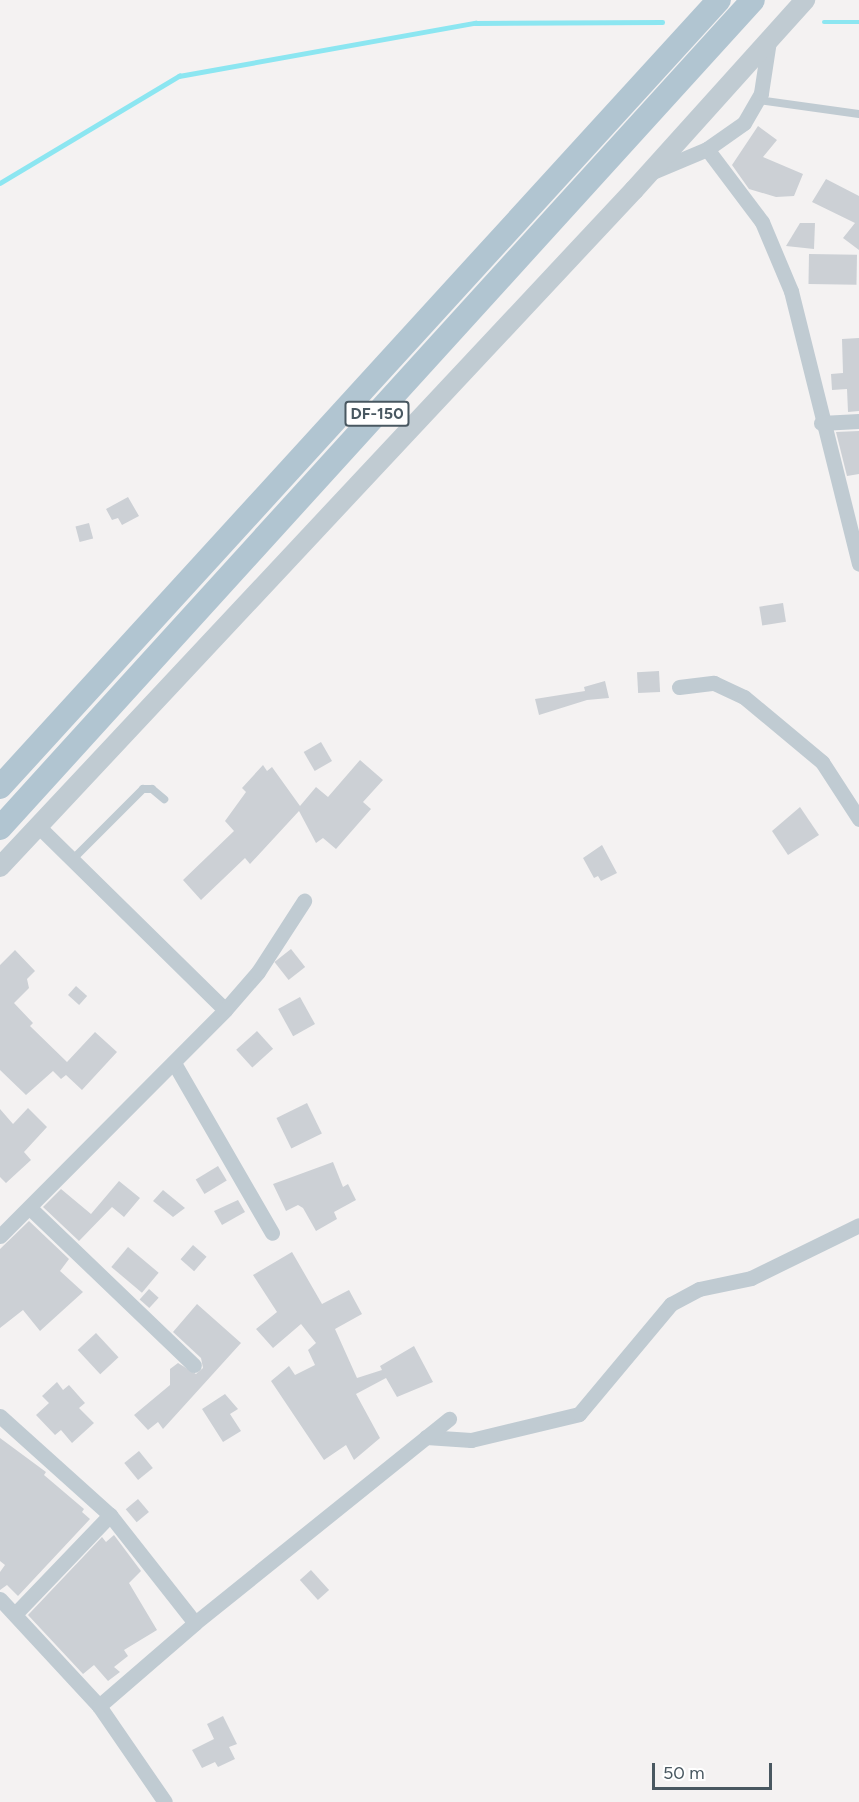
<!DOCTYPE html>
<style>
body{margin:0}
#map{position:relative;width:859px;height:1802px;overflow:hidden;background:#f4f2f2;font-family:Figtree,sans-serif}
div>[style]{position:absolute}
.stream>*{height:4.5px;margin:-2.25px;padding:0 2.25px;transform-origin:2.25px;border-radius:2.25px;background:#8ce6f1}
.building>*{inset:0;background:#ccd0d5;transform-origin:0 0}
.service>*{height:8px;margin:-4px;padding:0 4px;transform-origin:4px;border-radius:4px;background:#c0cbd2}
.minor>*{height:15px;margin:-7.5px;padding:0 7.5px;transform-origin:7.5px;border-radius:7.5px;background:#c0cbd2}
.tertiary>*{height:20px;margin:-10px;padding:0 10px;transform-origin:10px;border-radius:10px;background:#c0cbd2}
.primary>*{height:24px;margin:-12px;padding:0 12px;transform-origin:12px;border-radius:12px;background:#b1c5d1}
span{translate:-50% -50%;white-space:nowrap;text-align:center;line-height:1.15;-webkit-text-stroke:4.5px #fff;paint-order:stroke}
.shield-label span{padding:2px 4px;background:#fff;border:2px solid;border-radius:4px;-webkit-text-stroke-width:0}
.shield-label{font-size:16px;color:#495861;font-weight:700}
.scale{position:absolute;left:652px;top:1763px;width:120px;height:27px;box-sizing:border-box;border:3px solid #495861;border-top:0;padding-left:8px;font-size:18px;line-height:21px;white-space:nowrap;color:#495861;-webkit-text-stroke:4px #fff;paint-order:stroke}
</style>
<div id="map">
<div class="stream">
<div style="left:824px;top:22px;width:35px"></div>
<div style="left:0;top:183px;width:209px;rotate:-30.9deg"></div>
<div style="left:179px;top:76px;width:301px;rotate:-10.2deg"></div>
<div style="left:475px;top:23px;width:187px;rotate:-0.3deg"></div>
</div>
<div class="building">
<div style="clip-path:polygon(758px 126px,777px 140px,763px 157px,803px 174px,794px 196px,776px 197px,749px 189px,732px 165px)"></div>
<div style="clip-path:polygon(826px 179px,859px 196px,859px 250px,843px 238px,855px 223px,812px 202px)"></div>
<div style="clip-path:polygon(800px 223px,815px 223px,814px 249px,786px 246px)"></div>
<div style="left:809px;top:254px;width:48px;height:30px;rotate:1deg"></div>
<div style="clip-path:polygon(859px 338px,859px 411px,848px 412px,847px 389px,832px 390px,831px 374px,843px 373px,842px 339px)"></div>
<div style="clip-path:polygon(859px 431px,859px 474px,847px 476px,836px 432px)"></div>
<div style="clip-path:polygon(128px 497px,139px 516px,122px 525px,118px 518px,112px 520px,106px 509px)"></div>
<div style="left:89px;top:523px;width:16px;height:14px;rotate:75deg"></div>
<div style="left:783px;top:603px;width:19px;height:24px;rotate:81deg"></div>
<div style="left:659px;top:671px;width:21px;height:22px;rotate:87deg"></div>
<div style="clip-path:polygon(605px 681px,609px 698px,587px 700px,539px 715px,535px 699px,585px 691px,584px 687px)"></div>
<div style="left:321px;top:742px;width:22px;height:20px;rotate:60deg"></div>
<div style="clip-path:polygon(360px 760px,383px 780px,363px 802px,371px 809px,336px 849px,323px 838px,316px 843px,299px 811px,250px 864px,245px 858px,201px 900px,183px 880px,234px 831px,225px 821px,246px 792px,242px 788px,263px 765px,267px 771px,272px 767px,300px 806px,316px 787px,328px 797px)"></div>
<div style="clip-path:polygon(800px 807px,819px 835px,788px 855px,772px 831px)"></div>
<div style="clip-path:polygon(602px 845px,617px 873px,601px 881px,598px 876px,594px 878px,583px 858px)"></div>
<div style="left:291px;top:949px;width:23px;height:21px;rotate:52deg"></div>
<div style="clip-path:polygon(15px 950px,35px 971px,27px 979px,29px 988px,14px 1003px,33px 1023px,30px 1026px,67px 1062px,95px 1032px,117px 1052px,82px 1090px,66px 1075px,61px 1079px,53px 1071px,26px 1095px,0 1070px,0 965px)"></div>
<div style="left:76px;top:986px;width:15px;height:12px;rotate:42deg"></div>
<div style="left:300px;top:997px;width:31px;height:25px;rotate:61deg"></div>
<div style="left:257px;top:1031px;width:24px;height:28px;rotate:48deg"></div>
<div style="left:307px;top:1103px;width:34px;height:34px;rotate:64deg"></div>
<div style="clip-path:polygon(28px 1108px,47px 1127px,24px 1152px,31px 1160px,6px 1183px,0 1177px,0 1109px,13px 1124px)"></div>
<div style="clip-path:polygon(333px 1162px,343px 1187px,348px 1184px,356px 1200px,334px 1212px,337px 1219px,316px 1231px,303px 1208px,298px 1205px,286px 1211px,273px 1184px)"></div>
<div style="left:218px;top:1166px;width:17px;height:26px;rotate:59deg"></div>
<div style="clip-path:polygon(119px 1181px,140px 1198px,124px 1217px,112px 1207px,79px 1241px,43px 1207px,61px 1189px,91px 1214px)"></div>
<div style="clip-path:polygon(163px 1190px,185px 1208px,173px 1217px,153px 1201px)"></div>
<div style="clip-path:polygon(238px 1200px,245px 1212px,222px 1225px,214px 1211px)"></div>
<div style="clip-path:polygon(29px 1221px,69px 1259px,60px 1271px,83px 1292px,40px 1331px,23px 1310px,0 1328px,0 1249px)"></div>
<div style="left:193px;top:1245px;width:18px;height:19px;rotate:41deg"></div>
<div style="left:128px;top:1247px;width:40px;height:26px;rotate:40deg"></div>
<div style="clip-path:polygon(292px 1252px,322px 1304px,349px 1290px,362px 1314px,335px 1329px,357px 1378px,382px 1370px,380px 1366px,414px 1346px,433px 1382px,397px 1397px,386px 1378px,356px 1394px,380px 1438px,354px 1460px,346px 1445px,324px 1460px,271px 1381px,289px 1366px,295px 1375px,315px 1365px,308px 1350px,316px 1343px,301px 1324px,273px 1348px,256px 1329px,277px 1312px,253px 1275px)"></div>
<div style="left:149px;top:1289px;width:13px;height:14px;rotate:42deg"></div>
<div style="clip-path:polygon(197px 1304px,241px 1343px,163px 1429px,158px 1422px,148px 1430px,134px 1415px,170px 1385px,170px 1369px,178px 1363px,196px 1374px,203px 1368px,201px 1358px,173px 1332px)"></div>
<div style="left:96px;top:1333px;width:33px;height:25px;rotate:47deg"></div>
<div style="clip-path:polygon(57px 1382px,63px 1390px,69px 1385px,85px 1403px,79px 1408px,94px 1423px,72px 1443px,61px 1430px,55px 1435px,36px 1415px,49px 1403px,42px 1396px)"></div>
<div style="clip-path:polygon(225px 1394px,238px 1409px,230px 1414px,241px 1431px,223px 1442px,202px 1409px)"></div>
<div style="clip-path:polygon(0 1438px,46px 1472px,44px 1475px,84px 1509px,82px 1512px,90px 1519px,18px 1596px,7px 1585px,0 1590px,0 1572px,5px 1565px,0 1561px)"></div>
<div style="left:139px;top:1451px;width:22px;height:19px;rotate:51deg"></div>
<div style="left:138px;top:1499px;width:17px;height:16px;rotate:50deg"></div>
<div style="clip-path:polygon(114px 1535px,141px 1571px,129px 1583px,157px 1630px,124px 1650px,128px 1656px,114px 1667px,120px 1672px,108px 1681px,94px 1665px,83px 1674px,28px 1615px,102px 1537px,106px 1542px)"></div>
<div style="left:311px;top:1570px;width:27px;height:15px;rotate:48deg"></div>
<div style="clip-path:polygon(223px 1716px,237px 1744px,229px 1747px,235px 1759px,218px 1767px,215px 1762px,202px 1768px,192px 1750px,214px 1739px,207px 1724px)"></div>
</div>
<div class="service">
<div style="left:758px;top:100px;width:102px;rotate:7.9deg"></div>
<div style="left:73px;top:859px;width:99px;rotate:-45deg"></div>
<div style="left:143px;top:789px;width:9px"></div>
<div style="left:152px;top:789px;width:16px;rotate:40deg"></div>
</div>
<div class="minor">
<div style="left:707px;top:149px;width:91px;rotate:53deg"></div>
<div style="left:762px;top:222px;width:75px;rotate:67.2deg"></div>
<div style="left:791px;top:291px;width:281px;rotate:76deg"></div>
<div style="left:650px;top:173px;width:62px;rotate:-22.8deg"></div>
<div style="left:707px;top:149px;width:45px;rotate:-35.1deg"></div>
<div style="left:744px;top:123px;width:34px;rotate:-60deg"></div>
<div style="left:761px;top:93px;width:53px;rotate:-81.3deg"></div>
<div style="left:821px;top:423px;width:38px;rotate:-3deg"></div>
<div style="left:679px;top:687px;width:35px;rotate:-7deg"></div>
<div style="left:714px;top:683px;width:33px;rotate:25deg"></div>
<div style="left:744px;top:697px;width:102px;rotate:39.8deg"></div>
<div style="left:822px;top:762px;width:68px;rotate:57deg"></div>
<div style="left:38px;top:826px;width:262px;rotate:44.5deg"></div>
<div style="left:174px;top:1063px;width:196px;rotate:60deg"></div>
<div style="left:30px;top:1208px;width:227px;rotate:43.8deg"></div>
<div style="left:0;top:1236px;width:319px;rotate:-45.1deg"></div>
<div style="left:225px;top:1010px;width:50px;rotate:-49deg"></div>
<div style="left:258px;top:972px;width:85px;rotate:-57.1deg"></div>
<div style="left:0;top:1416px;width:148px;rotate:42deg"></div>
<div style="left:110px;top:1515px;width:137px;rotate:51.8deg"></div>
<div style="left:426px;top:1437px;width:45px;rotate:3.8deg"></div>
<div style="left:471px;top:1440px;width:111px;rotate:-13.5deg"></div>
<div style="left:579px;top:1414px;width:143px;rotate:-50.1deg"></div>
<div style="left:671px;top:1304px;width:32px;rotate:-28deg"></div>
<div style="left:699px;top:1289px;width:53px;rotate:-11.9deg"></div>
<div style="left:751px;top:1278px;width:120px;rotate:-26.1deg"></div>
<div style="left:0;top:1599px;width:146px;rotate:47.2deg"></div>
<div style="left:99px;top:1706px;width:116px;rotate:55.5deg"></div>
<div style="left:16px;top:1613px;width:136px;rotate:-46.2deg"></div>
<div style="left:99px;top:1706px;width:127px;rotate:-40.8deg"></div>
<div style="left:195px;top:1623px;width:326px;rotate:-38.8deg"></div>
</div>
<div class="tertiary">
<div style="left:0;top:867px;width:928px;rotate:-46.88deg"></div>
<div style="left:634px;top:190px;width:256px;rotate:-48deg"></div>
</div>
<div class="primary">
<div style="left:0;top:787px;width:1066px;rotate:-47.59deg"></div>
<div style="left:0;top:828px;width:1119px;rotate:-47.72deg"></div>
</div>
<div class="shield-label">
<span style="left:377px;top:414px">DF-150</span>
</div>
<div class="scale">50 m</div>
</div>
